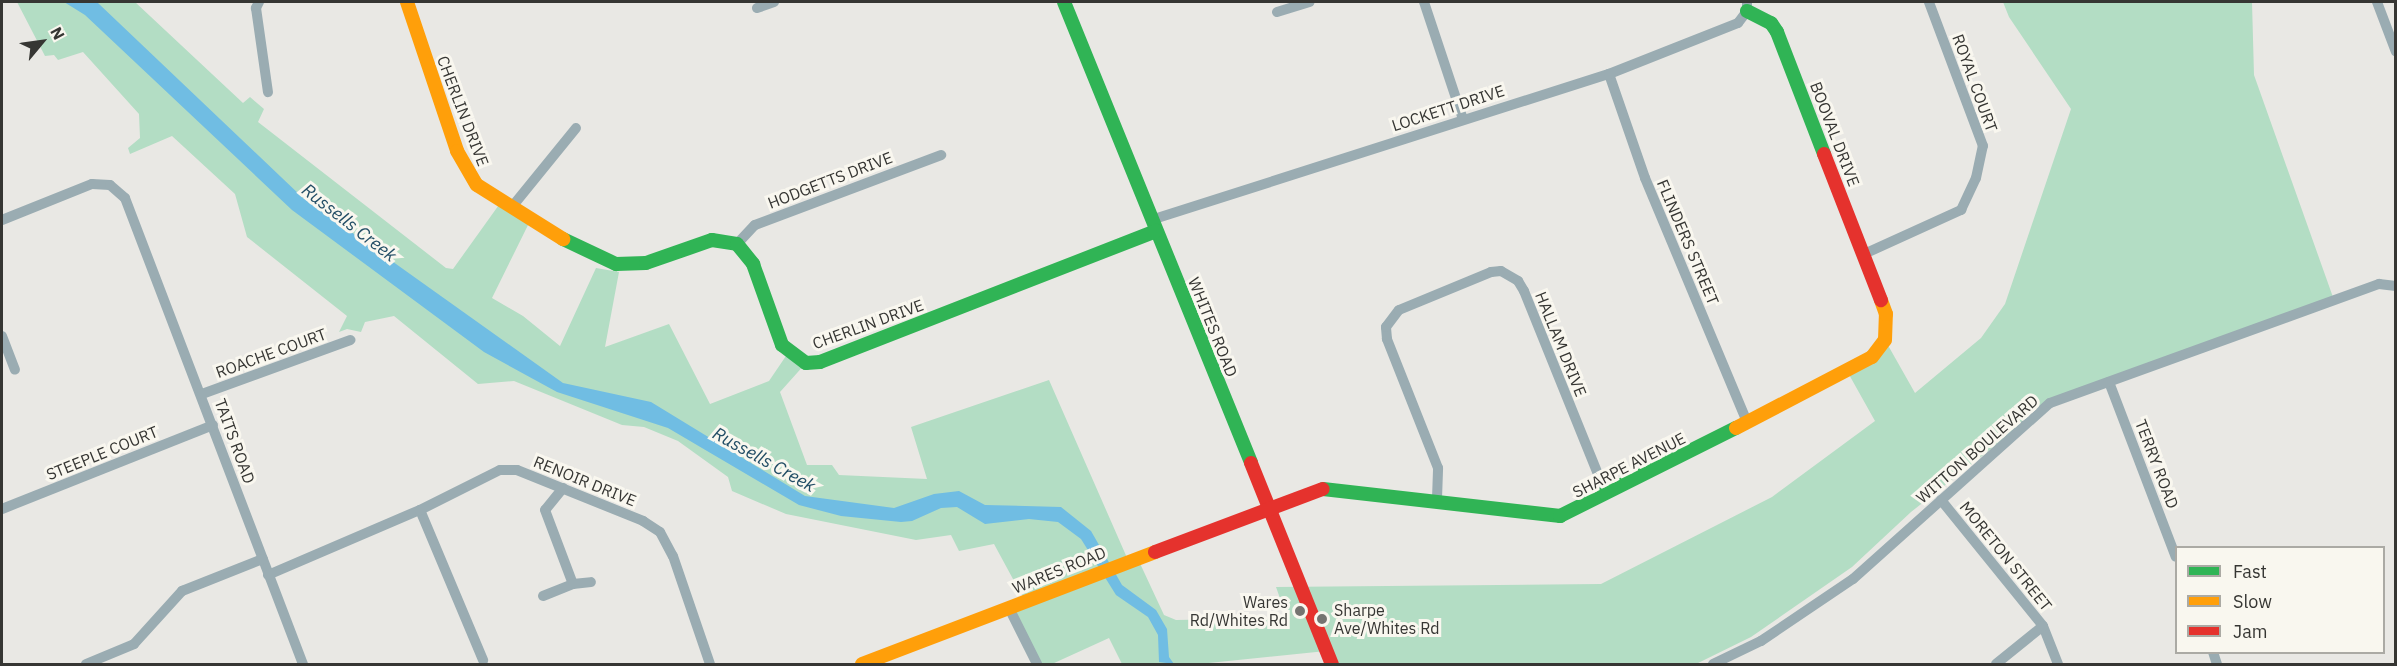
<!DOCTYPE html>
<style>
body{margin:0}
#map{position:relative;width:2397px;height:666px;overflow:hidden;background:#e9e8e4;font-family:"IBM Plex Sans",sans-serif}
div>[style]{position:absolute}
.green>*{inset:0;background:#b3ddc4}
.water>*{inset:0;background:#70bde3}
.street>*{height:10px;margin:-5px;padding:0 5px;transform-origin:5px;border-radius:5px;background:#9aacb2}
.fast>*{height:14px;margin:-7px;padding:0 7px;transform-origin:7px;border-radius:7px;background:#30b455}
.slow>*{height:14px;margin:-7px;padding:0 7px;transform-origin:7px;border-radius:7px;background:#ff9f0a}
.jam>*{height:14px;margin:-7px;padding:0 7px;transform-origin:7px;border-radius:7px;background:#e5322d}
.dots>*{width:16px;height:16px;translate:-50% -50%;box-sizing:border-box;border:3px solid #f9f7ef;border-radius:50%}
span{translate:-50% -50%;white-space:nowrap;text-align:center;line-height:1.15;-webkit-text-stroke:6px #f9f7ef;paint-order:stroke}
.street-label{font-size:16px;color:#363633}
.poi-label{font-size:16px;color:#363633}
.right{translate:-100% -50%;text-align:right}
.left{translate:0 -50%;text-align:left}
.water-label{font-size:18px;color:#234e66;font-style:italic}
.frame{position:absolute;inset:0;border:3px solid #363633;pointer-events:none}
.legend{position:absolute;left:2175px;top:546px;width:210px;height:108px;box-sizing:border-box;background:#f9f7ef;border:2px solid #abaaa4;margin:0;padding:8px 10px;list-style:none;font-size:18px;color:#363633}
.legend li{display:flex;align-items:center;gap:12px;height:30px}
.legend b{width:30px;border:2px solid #abaaa4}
.north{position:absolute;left:12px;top:12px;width:60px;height:60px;-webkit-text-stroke:4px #f9f7ef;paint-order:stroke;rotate:61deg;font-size:16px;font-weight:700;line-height:24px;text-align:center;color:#363633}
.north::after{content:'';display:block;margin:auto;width:21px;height:27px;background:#363633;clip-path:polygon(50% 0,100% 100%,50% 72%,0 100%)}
</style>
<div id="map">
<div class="green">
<div style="clip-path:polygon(17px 2px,135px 2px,243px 103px,250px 97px,264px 109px,258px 122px,446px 268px,453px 269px,501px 202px,530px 221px,492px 298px,523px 316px,560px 346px,596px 268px,619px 272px,605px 347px,669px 324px,710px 404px,769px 381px,788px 353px,806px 363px,780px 392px,807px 465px,832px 465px,839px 475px,927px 479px,911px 427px,1049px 380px,1128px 560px,1137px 557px,1164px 615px,1176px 620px,1287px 618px,1276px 587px,1601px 584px,1772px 497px,1875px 421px,1847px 371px,1885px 340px,1915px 393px,1981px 338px,2005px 304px,2071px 109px,2009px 17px,2003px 2px,2252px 2px,2254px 75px,2334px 300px,2044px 407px,1911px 512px,1852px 567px,1751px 637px,1696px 664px,1332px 664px,1326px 651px,1199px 664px,1122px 664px,1109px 638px,1052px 664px,1041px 664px,1013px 606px,1025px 601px,994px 544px,959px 551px,951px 535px,916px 540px,786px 514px,732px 491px,728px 477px,678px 441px,644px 427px,622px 425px,514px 381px,478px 384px,394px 316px,365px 322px,361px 332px,347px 329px,339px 332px,347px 316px,247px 237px,235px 194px,172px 136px,130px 154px,128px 148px,140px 138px,139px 114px,83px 52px,58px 60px,54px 55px,45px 56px)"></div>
</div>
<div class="water">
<div style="clip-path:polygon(64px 2px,98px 3px,302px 197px,563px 383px,651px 402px,805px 496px,894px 508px,934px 494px,959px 491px,985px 505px,1061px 507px,1091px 531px,1122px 585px,1156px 610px,1167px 629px,1169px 657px,1174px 664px,1159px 662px,1158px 635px,1148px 617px,1116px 595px,1081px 539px,1058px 522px,1029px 519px,985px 524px,957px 507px,941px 508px,912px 521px,901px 522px,841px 516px,799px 505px,668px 428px,557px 392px,484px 352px,292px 210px,85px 15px)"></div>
</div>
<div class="street">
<div style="left:259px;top:2px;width:7px;rotate:117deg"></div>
<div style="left:256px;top:8px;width:85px;rotate:81.9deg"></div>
<div style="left:1424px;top:2px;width:123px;rotate:71.6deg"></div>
<div style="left:2377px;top:2px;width:53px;rotate:69.2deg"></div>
<div style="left:757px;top:8px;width:18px;rotate:-19deg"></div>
<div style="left:1277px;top:12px;width:34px;rotate:-17deg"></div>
<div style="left:1609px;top:74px;width:110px;rotate:70.9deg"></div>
<div style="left:1645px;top:178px;width:262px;rotate:67.3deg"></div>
<div style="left:511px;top:208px;width:103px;rotate:-50.9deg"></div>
<div style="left:2px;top:220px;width:97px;rotate:-21.8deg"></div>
<div style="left:92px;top:184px;width:18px;rotate:3deg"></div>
<div style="left:110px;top:185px;width:20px;rotate:41deg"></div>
<div style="left:125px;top:198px;width:499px;rotate:69.1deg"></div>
<div style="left:1151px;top:220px;width:481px;rotate:-17.7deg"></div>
<div style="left:1609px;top:74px;width:139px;rotate:-21.6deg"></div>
<div style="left:1738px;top:23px;width:15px;rotate:-53deg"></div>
<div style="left:1747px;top:11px;width:9px;rotate:-90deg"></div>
<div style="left:737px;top:244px;width:26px;rotate:-47deg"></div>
<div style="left:755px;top:225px;width:199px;rotate:-20.6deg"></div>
<div style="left:1864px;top:254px;width:107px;rotate:-24.4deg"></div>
<div style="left:1961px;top:210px;width:35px;rotate:-65deg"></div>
<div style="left:1976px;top:178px;width:33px;rotate:-78deg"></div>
<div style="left:1983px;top:146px;width:154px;rotate:-110.6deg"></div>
<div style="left:2px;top:336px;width:36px;rotate:69deg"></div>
<div style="left:2109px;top:382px;width:187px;rotate:69.1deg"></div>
<div style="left:202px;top:394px;width:158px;rotate:-20deg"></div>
<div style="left:563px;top:488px;width:28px;rotate:129deg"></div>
<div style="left:545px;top:510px;width:79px;rotate:69.3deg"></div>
<div style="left:1437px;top:499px;width:31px;rotate:-88deg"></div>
<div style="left:1438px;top:468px;width:139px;rotate:-111.6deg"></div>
<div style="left:1387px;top:339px;width:12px;rotate:-95deg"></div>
<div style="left:1386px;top:327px;width:21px;rotate:-53deg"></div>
<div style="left:1399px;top:310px;width:100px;rotate:-22.4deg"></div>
<div style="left:1491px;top:272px;width:10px;rotate:-6deg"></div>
<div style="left:1501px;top:271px;width:20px;rotate:30deg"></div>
<div style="left:1518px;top:281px;width:12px;rotate:59deg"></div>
<div style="left:1524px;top:291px;width:219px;rotate:68deg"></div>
<div style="left:1941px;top:500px;width:162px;rotate:51deg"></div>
<div style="left:2043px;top:626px;width:41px;rotate:68.5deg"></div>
<div style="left:2px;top:509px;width:227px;rotate:-21.7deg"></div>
<div style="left:420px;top:510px;width:163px;rotate:67.2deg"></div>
<div style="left:268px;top:575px;width:165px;rotate:-23.2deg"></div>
<div style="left:420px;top:510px;width:89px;rotate:-26.6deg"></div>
<div style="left:500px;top:470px;width:17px"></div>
<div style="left:517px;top:470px;width:136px;rotate:22deg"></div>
<div style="left:643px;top:521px;width:20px;rotate:33deg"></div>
<div style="left:660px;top:532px;width:27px;rotate:62deg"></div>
<div style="left:673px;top:556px;width:114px;rotate:71.1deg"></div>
<div style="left:543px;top:596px;width:32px;rotate:-22deg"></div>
<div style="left:573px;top:584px;width:18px;rotate:-6deg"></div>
<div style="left:1009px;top:608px;width:63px;rotate:63.4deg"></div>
<div style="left:2213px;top:652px;width:13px;rotate:72deg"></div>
<div style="left:86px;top:664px;width:52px;rotate:-22.6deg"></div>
<div style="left:134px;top:644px;width:72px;rotate:-47.8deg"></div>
<div style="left:182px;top:591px;width:87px;rotate:-21.6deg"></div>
<div style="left:1713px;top:664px;width:53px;rotate:-25.6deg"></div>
<div style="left:1761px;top:641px;width:111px;rotate:-34deg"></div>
<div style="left:1853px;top:579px;width:264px;rotate:-41.8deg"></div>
<div style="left:2050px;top:403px;width:350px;rotate:-19.9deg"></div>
<div style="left:2379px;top:284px;width:17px;rotate:7deg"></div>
<div style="left:1996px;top:664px;width:60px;rotate:-39deg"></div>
</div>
<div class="fast">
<div style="left:1064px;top:2px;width:497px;rotate:67.9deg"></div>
<div style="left:1747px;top:11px;width:27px;rotate:27deg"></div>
<div style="left:1771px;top:23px;width:11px;rotate:56deg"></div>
<div style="left:1777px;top:32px;width:131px;rotate:68.9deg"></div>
<div style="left:563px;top:239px;width:59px;rotate:25.3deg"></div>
<div style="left:616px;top:264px;width:30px;rotate:-2deg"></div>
<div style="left:646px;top:263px;width:70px;rotate:-19.2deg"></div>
<div style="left:712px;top:240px;width:25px;rotate:9deg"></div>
<div style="left:737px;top:244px;width:26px;rotate:51deg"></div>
<div style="left:753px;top:264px;width:86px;rotate:70.3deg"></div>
<div style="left:782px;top:345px;width:30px;rotate:37deg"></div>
<div style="left:806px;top:363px;width:14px;rotate:-4deg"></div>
<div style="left:820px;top:362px;width:361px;rotate:-21.3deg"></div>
<div style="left:1323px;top:489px;width:239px;rotate:6.5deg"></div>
<div style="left:1560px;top:516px;width:197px;rotate:-26.6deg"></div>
</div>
<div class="slow">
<div style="left:407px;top:2px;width:157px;rotate:71.4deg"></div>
<div style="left:457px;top:151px;width:39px;rotate:60deg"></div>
<div style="left:477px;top:185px;width:102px;rotate:32.1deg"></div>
<div style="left:1736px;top:428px;width:153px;rotate:-27.6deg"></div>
<div style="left:1872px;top:357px;width:21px;rotate:-53deg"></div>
<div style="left:1885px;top:340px;width:26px;rotate:-88deg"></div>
<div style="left:1886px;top:314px;width:15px;rotate:-110deg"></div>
<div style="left:862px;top:664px;width:314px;rotate:-20.9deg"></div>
</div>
<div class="jam">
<div style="left:1824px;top:154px;width:157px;rotate:68.7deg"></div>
<div style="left:1251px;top:463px;width:217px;rotate:68.1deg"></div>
<div style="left:1155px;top:552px;width:179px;rotate:-20.6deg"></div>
</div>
<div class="dots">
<div style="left:1300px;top:611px;background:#757471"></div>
<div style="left:1322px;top:619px;background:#757471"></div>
</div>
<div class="street-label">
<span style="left:1975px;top:83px;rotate:70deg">ROYAL COURT</span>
<span style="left:1448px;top:108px;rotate:-18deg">LOCKETT DRIVE</span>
<span style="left:463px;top:111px;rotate:69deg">CHERLIN DRIVE</span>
<span style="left:1835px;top:134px;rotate:69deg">BOOVAL DRIVE</span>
<span style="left:830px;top:180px;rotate:-21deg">HODGETTS DRIVE</span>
<span style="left:1688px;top:242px;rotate:67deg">FLINDERS STREET</span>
<span style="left:868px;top:324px;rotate:-20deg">CHERLIN DRIVE</span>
<span style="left:1213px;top:327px;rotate:68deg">WHITES ROAD</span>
<span style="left:1561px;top:344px;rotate:68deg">HALLAM DRIVE</span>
<span style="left:271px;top:353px;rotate:-20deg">ROACHE COURT</span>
<span style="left:235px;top:441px;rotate:70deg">TAITS ROAD</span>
<span style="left:1977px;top:449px;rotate:-41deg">WITTON BOULEVARD</span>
<span style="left:102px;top:453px;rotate:-22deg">STEEPLE COURT</span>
<span style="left:2157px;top:464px;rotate:69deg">TERRY ROAD</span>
<span style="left:1629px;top:465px;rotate:-27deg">SHARPE AVENUE</span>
<span style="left:585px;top:481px;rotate:22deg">RENOIR DRIVE</span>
<span style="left:2006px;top:556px;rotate:51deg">MORETON STREET</span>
<span style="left:1059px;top:570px;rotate:-22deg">WARES ROAD</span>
</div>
<div class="poi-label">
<span class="right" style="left:1288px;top:611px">Wares<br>Rd/Whites Rd</span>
<span class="left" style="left:1334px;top:619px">Sharpe<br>Ave/Whites Rd</span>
</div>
<div class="water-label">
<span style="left:349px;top:223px;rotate:38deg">Russells Creek</span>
<span style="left:764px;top:460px;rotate:29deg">Russells Creek</span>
</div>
<div class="frame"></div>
<ul class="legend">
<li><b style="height:8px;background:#30b455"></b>Fast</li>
<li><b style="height:8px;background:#ff9f0a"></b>Slow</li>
<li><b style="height:8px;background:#e5322d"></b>Jam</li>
</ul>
<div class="north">N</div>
</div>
